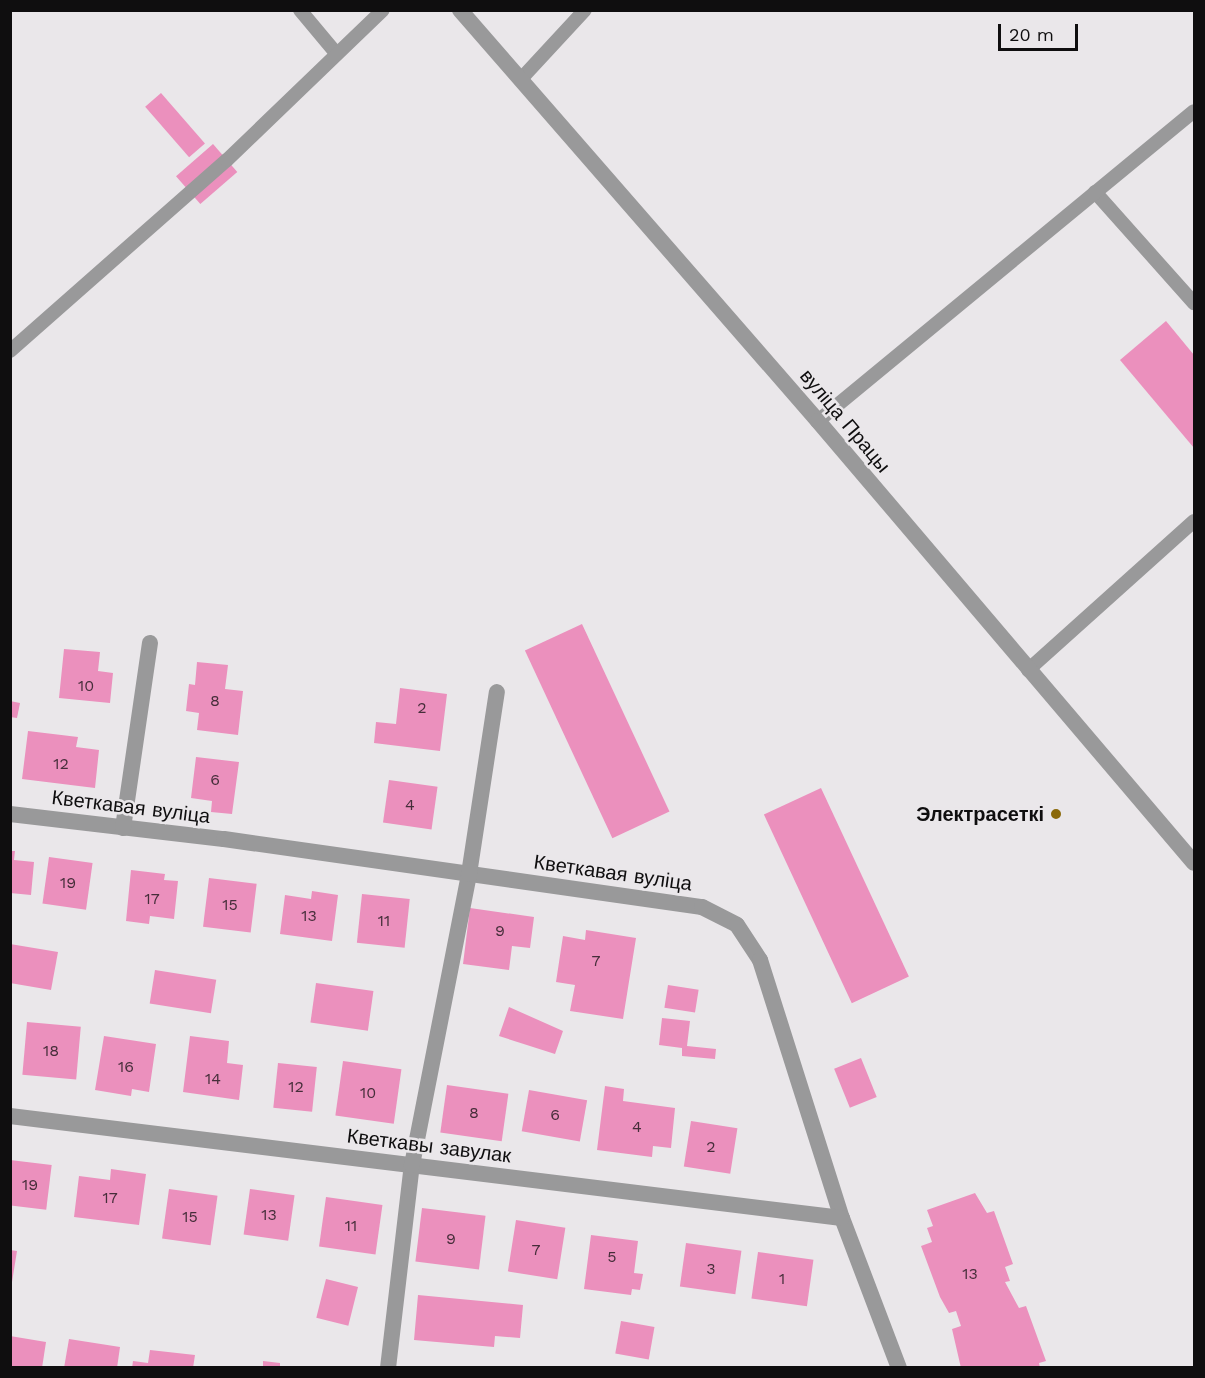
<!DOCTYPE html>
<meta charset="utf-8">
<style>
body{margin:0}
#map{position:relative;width:1205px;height:1378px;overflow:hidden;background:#eae7ea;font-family:"Work Sans",sans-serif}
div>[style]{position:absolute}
.building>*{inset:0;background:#eb90bd;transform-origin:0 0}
.service>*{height:14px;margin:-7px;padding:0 7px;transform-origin:7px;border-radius:7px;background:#99999a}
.minor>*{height:16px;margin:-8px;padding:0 8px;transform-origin:8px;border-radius:8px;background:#99999a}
.tertiary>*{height:16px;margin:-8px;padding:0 8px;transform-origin:8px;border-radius:8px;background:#99999a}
.dots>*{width:16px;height:16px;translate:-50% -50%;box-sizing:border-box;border:3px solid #eae7ea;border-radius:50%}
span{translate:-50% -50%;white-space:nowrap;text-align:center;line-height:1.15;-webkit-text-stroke:5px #eae7ea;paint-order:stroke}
.number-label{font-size:16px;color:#462e3a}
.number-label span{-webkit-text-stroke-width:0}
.street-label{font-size:20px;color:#0f0e0f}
.poi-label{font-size:20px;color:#0f0e0f;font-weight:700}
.right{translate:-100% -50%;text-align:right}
.frame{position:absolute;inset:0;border:12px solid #0f0e0f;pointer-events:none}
.scale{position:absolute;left:998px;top:24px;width:80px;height:27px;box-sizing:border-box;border:3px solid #0f0e0f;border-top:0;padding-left:8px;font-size:18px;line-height:21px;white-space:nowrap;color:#0f0e0f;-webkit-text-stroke:4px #eae7ea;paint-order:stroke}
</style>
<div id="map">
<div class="building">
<div style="left:161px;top:93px;width:67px;height:21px;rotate:49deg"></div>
<div style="left:213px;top:144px;width:37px;height:49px;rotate:49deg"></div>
<div style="clip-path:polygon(1166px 321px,1194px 355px,1194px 448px,1120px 360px)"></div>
<div style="left:582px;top:624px;width:207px;height:63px;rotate:65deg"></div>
<div style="clip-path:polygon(64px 649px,100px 652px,98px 671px,113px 673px,110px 703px,59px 698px)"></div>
<div style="clip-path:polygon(197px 662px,228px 665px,225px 689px,243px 691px,238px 735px,197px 730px,199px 713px,186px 711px,189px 684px,195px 685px)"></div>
<div style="clip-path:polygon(400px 688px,447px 694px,440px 751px,374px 743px,376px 722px,396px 724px)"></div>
<div style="clip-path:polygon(10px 701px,20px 703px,17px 718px,10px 717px)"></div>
<div style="clip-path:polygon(28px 731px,78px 737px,76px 747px,99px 750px,95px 788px,22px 779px)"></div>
<div style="clip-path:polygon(196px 757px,239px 762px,232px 814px,211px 812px,212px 801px,191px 798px)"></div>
<div style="left:389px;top:780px;width:49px;height:43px;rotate:8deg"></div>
<div style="left:821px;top:788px;width:208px;height:63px;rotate:65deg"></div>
<div style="clip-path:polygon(10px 851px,15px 851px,14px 860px,34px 862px,31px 895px,10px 893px)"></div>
<div style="left:49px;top:857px;width:44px;height:47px;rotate:8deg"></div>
<div style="clip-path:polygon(131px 870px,165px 874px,164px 880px,178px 881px,174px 919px,150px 916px,149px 924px,126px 921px)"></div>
<div style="left:209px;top:878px;width:48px;height:49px;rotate:7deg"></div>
<div style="clip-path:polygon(312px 891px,338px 895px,332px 941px,280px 934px,285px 895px,311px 899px)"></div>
<div style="left:362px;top:894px;width:48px;height:49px;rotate:6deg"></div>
<div style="clip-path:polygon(470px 908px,534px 917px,530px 948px,512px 946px,509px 970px,463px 964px)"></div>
<div style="clip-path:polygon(586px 930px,636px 938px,623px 1019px,570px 1011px,575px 985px,556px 982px,563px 936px,585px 940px)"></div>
<div style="clip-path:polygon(10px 944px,58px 952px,51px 990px,10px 983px)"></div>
<div style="left:155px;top:970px;width:62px;height:34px;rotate:9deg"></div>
<div style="left:316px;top:983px;width:58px;height:40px;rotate:8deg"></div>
<div style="left:668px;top:985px;width:31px;height:23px;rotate:9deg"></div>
<div style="clip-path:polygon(509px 1007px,563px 1031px,555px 1054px,499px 1036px)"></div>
<div style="clip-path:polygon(662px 1018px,690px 1021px,687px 1046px,716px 1049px,715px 1059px,682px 1056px,682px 1048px,659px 1045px)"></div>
<div style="left:27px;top:1022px;width:54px;height:53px;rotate:5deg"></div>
<div style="clip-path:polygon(104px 1036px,156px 1044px,149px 1092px,132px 1089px,131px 1096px,95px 1090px)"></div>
<div style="clip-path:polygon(190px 1036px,229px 1041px,227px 1063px,243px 1065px,239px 1100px,183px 1092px)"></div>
<div style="left:861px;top:1058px;width:42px;height:29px;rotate:68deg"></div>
<div style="left:343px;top:1061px;width:59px;height:55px;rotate:8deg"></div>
<div style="left:278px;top:1063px;width:39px;height:45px;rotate:6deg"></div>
<div style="left:447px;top:1085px;width:62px;height:48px;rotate:8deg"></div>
<div style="clip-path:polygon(605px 1086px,624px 1089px,623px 1101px,675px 1108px,671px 1148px,653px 1146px,652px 1157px,597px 1150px)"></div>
<div style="left:529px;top:1090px;width:59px;height:42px;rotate:10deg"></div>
<div style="left:691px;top:1121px;width:47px;height:46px;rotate:9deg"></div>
<div style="left:10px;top:1160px;width:42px;height:45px;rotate:7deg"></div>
<div style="clip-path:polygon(111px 1169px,146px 1174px,139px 1225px,74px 1217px,79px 1176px,110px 1180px)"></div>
<div style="left:169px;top:1189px;width:49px;height:50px;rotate:8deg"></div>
<div style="left:250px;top:1189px;width:45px;height:46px;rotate:8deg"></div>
<div style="clip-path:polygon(975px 1193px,987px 1213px,994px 1211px,1013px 1264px,1005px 1267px,1010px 1281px,1005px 1282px,1019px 1308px,1026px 1306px,1046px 1361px,1039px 1363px,1040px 1368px,961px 1368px,952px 1329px,961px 1326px,956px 1311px,949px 1313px,940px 1297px,921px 1246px,932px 1242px,927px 1228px,933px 1226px,927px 1210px)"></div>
<div style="left:326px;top:1197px;width:57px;height:50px;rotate:8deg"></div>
<div style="left:422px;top:1208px;width:64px;height:54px;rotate:7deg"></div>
<div style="left:516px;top:1220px;width:50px;height:52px;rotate:9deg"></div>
<div style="clip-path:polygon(591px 1235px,638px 1241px,634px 1273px,643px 1274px,640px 1290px,632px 1289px,631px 1295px,584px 1289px)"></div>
<div style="left:686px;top:1243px;width:56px;height:44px;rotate:8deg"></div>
<div style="clip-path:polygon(10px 1250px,17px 1251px,12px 1282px,10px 1282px)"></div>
<div style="left:758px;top:1252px;width:56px;height:47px;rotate:8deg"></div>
<div style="left:326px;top:1279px;width:33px;height:40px;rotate:14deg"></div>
<div style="clip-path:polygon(418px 1295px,523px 1305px,520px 1338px,495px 1336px,494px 1347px,414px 1340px)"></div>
<div style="left:621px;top:1321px;width:34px;height:33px;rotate:10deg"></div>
<div style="clip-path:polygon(10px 1336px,46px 1342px,42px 1368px,10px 1368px)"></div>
<div style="clip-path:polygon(69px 1339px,120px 1347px,117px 1368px,64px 1368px)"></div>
<div style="clip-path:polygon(150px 1350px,195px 1355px,193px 1368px,132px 1368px,133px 1361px,148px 1363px)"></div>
<div style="clip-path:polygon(263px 1361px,280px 1363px,280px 1368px,263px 1368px)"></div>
</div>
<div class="service">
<div style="left:300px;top:10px;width:56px;rotate:50.1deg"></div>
<div style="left:521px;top:79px;width:94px;rotate:-47.2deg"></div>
<div style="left:1095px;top:192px;width:149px;rotate:48.3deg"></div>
<div style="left:10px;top:351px;width:289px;rotate:-41.4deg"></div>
<div style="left:227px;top:160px;width:216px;rotate:-43.9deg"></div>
<div style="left:818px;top:421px;width:487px;rotate:-39.5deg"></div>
<div style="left:1028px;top:670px;width:223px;rotate:-41.9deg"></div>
</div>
<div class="minor">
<div style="left:10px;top:814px;width:215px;rotate:6.7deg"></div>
<div style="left:224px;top:839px;width:483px;rotate:8.1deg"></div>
<div style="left:702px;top:907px;width:39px;rotate:27deg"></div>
<div style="left:737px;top:925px;width:42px;rotate:56.7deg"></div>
<div style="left:760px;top:960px;width:271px;rotate:72.4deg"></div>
<div style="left:842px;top:1218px;width:160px;rotate:69.2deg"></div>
<div style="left:123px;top:828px;width:187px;rotate:-81.7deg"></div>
<div style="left:10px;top:1116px;width:838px;rotate:6.99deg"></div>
<div style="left:388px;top:1368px;width:204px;rotate:-83.3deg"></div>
<div style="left:412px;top:1165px;width:297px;rotate:-78.9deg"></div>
<div style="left:469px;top:874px;width:184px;rotate:-81.3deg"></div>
</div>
<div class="tertiary">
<div style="left:460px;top:10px;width:545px;rotate:48.94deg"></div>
<div style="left:818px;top:421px;width:580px;rotate:49.61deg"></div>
</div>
<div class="dots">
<div style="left:1056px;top:814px;background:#8b6909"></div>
</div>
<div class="number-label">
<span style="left:86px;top:686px">10</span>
<span style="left:215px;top:701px">8</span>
<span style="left:422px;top:708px">2</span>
<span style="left:61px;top:764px">12</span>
<span style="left:215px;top:780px">6</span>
<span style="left:410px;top:805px">4</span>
<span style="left:68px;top:883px">19</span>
<span style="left:152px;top:899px">17</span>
<span style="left:230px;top:905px">15</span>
<span style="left:309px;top:916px">13</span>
<span style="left:384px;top:921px">11</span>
<span style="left:500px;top:931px">9</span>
<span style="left:596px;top:961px">7</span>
<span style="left:51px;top:1051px">18</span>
<span style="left:126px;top:1067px">16</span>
<span style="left:213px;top:1079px">14</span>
<span style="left:296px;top:1087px">12</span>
<span style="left:368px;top:1093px">10</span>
<span style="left:474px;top:1113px">8</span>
<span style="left:555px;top:1115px">6</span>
<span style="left:637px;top:1127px">4</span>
<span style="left:711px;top:1147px">2</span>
<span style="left:30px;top:1185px">19</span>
<span style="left:110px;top:1198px">17</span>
<span style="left:269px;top:1215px">13</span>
<span style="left:190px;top:1217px">15</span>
<span style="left:351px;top:1226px">11</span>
<span style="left:451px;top:1239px">9</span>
<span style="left:536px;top:1250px">7</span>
<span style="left:612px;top:1257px">5</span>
<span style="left:711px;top:1269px">3</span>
<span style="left:970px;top:1274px">13</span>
<span style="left:782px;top:1279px">1</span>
</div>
<div class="street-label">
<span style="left:845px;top:421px;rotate:50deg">вуліца Працы</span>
<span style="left:131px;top:807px;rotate:7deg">Кветкавая вуліца</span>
<span style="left:613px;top:873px;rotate:8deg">Кветкавая вуліца</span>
<span style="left:429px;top:1146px;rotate:7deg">Кветкавы завулак</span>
</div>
<div class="poi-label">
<span class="right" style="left:1044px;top:814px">Электрасеткі</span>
</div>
<div class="frame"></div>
<div class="scale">20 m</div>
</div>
